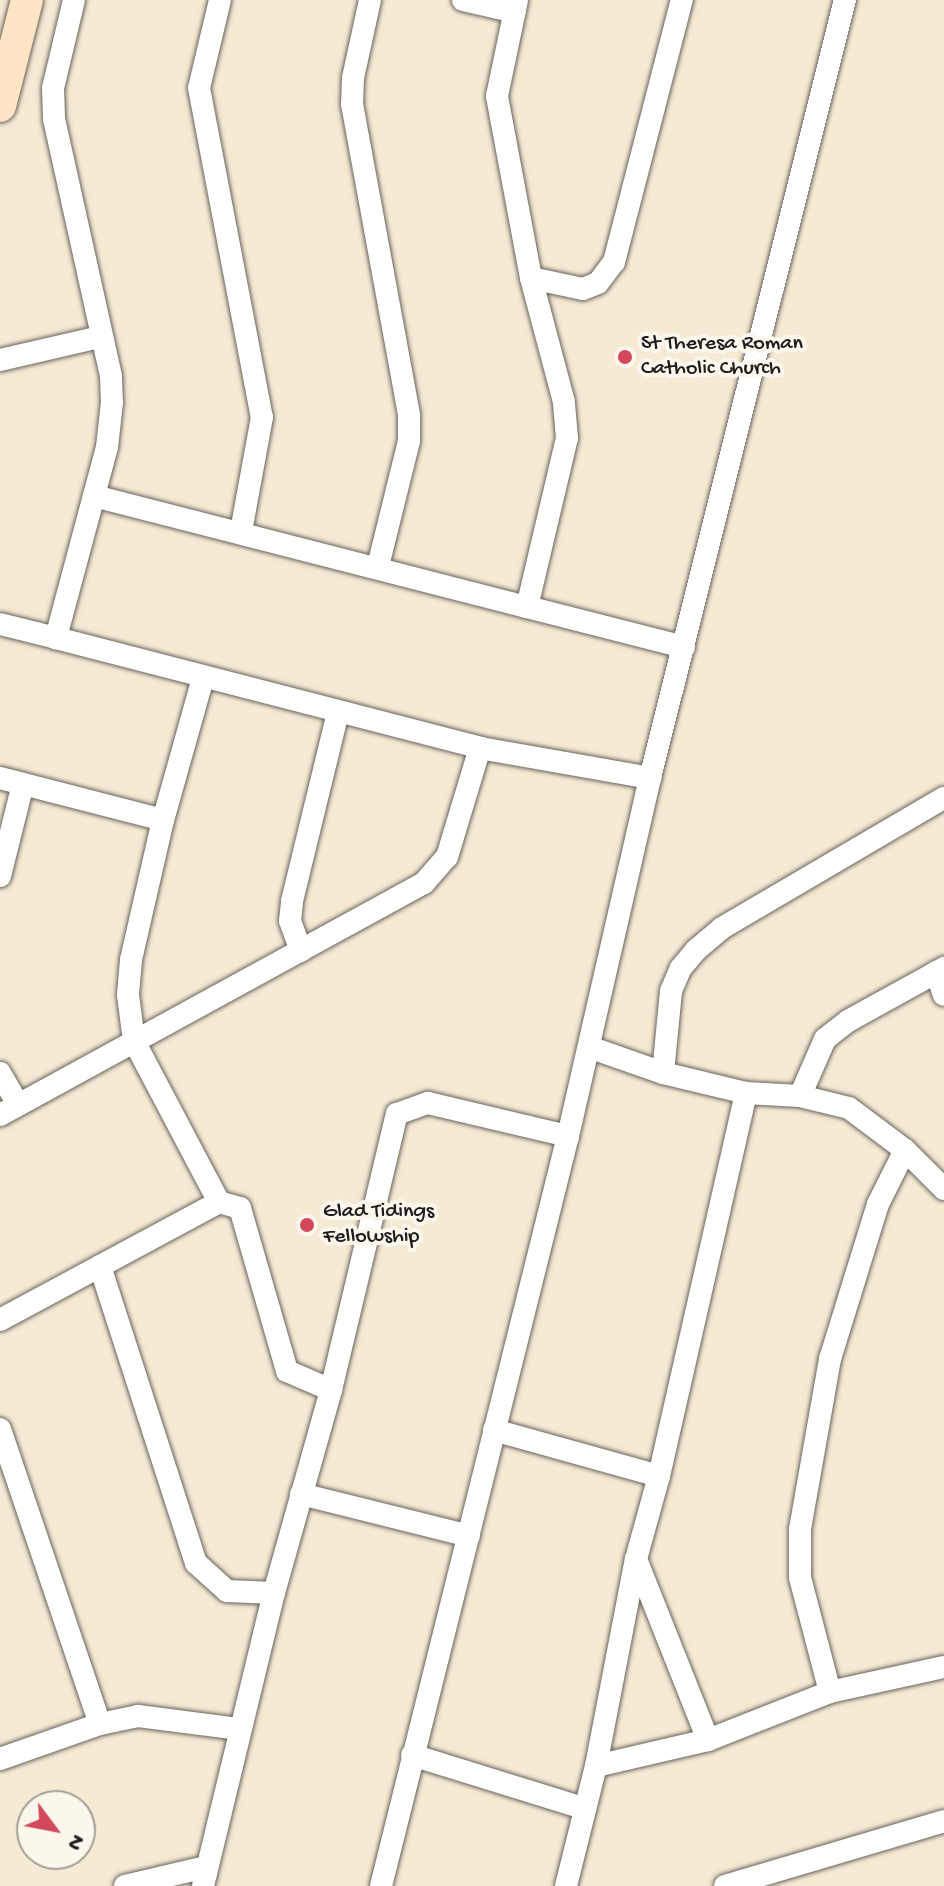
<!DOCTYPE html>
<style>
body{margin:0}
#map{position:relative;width:944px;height:1886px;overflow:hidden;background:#f5ead4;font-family:"Gochi Hand",sans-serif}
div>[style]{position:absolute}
.roads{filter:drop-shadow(0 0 2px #68645c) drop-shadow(0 0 2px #68645c)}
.street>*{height:22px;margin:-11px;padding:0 11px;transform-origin:11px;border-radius:11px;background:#fff}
.secondary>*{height:32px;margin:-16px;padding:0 16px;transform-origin:16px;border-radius:16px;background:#ffe4c6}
.dots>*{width:22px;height:22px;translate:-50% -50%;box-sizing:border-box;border:4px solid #fbf7ec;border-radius:50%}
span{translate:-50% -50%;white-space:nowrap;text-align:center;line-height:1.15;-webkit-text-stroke:8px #fbf7ec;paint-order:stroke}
.poi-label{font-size:22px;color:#1c1c1c}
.left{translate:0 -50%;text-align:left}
.north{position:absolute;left:16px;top:1790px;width:80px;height:80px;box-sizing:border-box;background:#fbf7ec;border:2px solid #a29f99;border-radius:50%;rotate:122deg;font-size:22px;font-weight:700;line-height:32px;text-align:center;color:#1c1c1c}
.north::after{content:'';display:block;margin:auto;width:28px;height:36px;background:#d1495b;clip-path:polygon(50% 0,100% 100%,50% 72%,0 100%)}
</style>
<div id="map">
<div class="roads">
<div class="street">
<div style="left:74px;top:0;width:90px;rotate:103.4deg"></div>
<div style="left:53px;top:88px;width:31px;rotate:88deg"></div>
<div style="left:54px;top:119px;width:264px;rotate:77.5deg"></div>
<div style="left:111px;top:377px;width:25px;rotate:88deg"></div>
<div style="left:112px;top:402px;width:45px;rotate:96.3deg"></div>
<div style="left:107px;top:447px;width:198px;rotate:105deg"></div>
<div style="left:56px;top:638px;width:438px;rotate:14.5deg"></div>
<div style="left:480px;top:748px;width:173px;rotate:10deg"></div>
<div style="left:220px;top:0;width:90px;rotate:103.4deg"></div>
<div style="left:199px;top:88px;width:335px;rotate:79.2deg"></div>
<div style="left:262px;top:417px;width:116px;rotate:100.4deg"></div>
<div style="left:370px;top:0;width:80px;rotate:102.3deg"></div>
<div style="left:353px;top:78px;width:26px;rotate:92deg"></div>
<div style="left:352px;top:104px;width:317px;rotate:79.6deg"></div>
<div style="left:409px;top:416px;width:25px;rotate:90deg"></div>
<div style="left:409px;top:441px;width:129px;rotate:103.9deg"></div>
<div style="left:463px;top:0;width:53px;rotate:13deg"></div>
<div style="left:531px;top:278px;width:53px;rotate:11.9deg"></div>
<div style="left:583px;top:289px;width:16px;rotate:-22deg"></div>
<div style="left:598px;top:283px;width:26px;rotate:-53deg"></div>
<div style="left:614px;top:262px;width:271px;rotate:-75.5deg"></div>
<div style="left:0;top:360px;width:103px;rotate:-13deg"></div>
<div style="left:94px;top:496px;width:447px;rotate:14.4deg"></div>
<div style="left:527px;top:607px;width:174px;rotate:-76.7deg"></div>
<div style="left:567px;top:438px;width:36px;rotate:-95deg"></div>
<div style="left:564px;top:402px;width:128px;rotate:-104.9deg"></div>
<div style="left:531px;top:278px;width:185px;rotate:-100.6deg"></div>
<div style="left:497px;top:96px;width:98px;rotate:-78.2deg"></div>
<div style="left:527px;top:607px;width:162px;rotate:14.3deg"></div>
<div style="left:0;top:624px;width:58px;rotate:14deg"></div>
<div style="left:203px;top:678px;width:148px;rotate:105.7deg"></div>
<div style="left:163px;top:820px;width:144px;rotate:102.9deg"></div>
<div style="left:131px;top:960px;width:35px;rotate:95deg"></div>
<div style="left:128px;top:995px;width:46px;rotate:82.6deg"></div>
<div style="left:134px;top:1041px;width:182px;rotate:62.2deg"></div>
<div style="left:0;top:778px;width:168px;rotate:14.4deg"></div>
<div style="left:0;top:876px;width:95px;rotate:-76deg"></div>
<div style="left:301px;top:951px;width:32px;rotate:-110deg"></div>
<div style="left:290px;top:921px;width:20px;rotate:-84deg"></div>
<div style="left:292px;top:901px;width:194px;rotate:-76.3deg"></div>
<div style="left:936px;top:972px;width:24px;rotate:71deg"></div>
<div style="left:589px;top:1047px;width:78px;rotate:19.4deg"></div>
<div style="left:663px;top:1073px;width:85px;rotate:13.5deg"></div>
<div style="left:746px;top:1093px;width:54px;rotate:3.2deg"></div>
<div style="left:800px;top:1096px;width:50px;rotate:13.8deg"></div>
<div style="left:849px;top:1108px;width:70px;rotate:36.9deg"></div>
<div style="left:905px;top:1150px;width:55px;rotate:45deg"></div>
<div style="left:0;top:1073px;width:36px;rotate:60deg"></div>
<div style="left:663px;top:1073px;width:82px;rotate:-84.4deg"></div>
<div style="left:671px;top:991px;width:25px;rotate:-67deg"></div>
<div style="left:681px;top:968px;width:23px;rotate:-50deg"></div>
<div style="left:696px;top:950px;width:34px;rotate:-40deg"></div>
<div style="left:722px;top:928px;width:257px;rotate:-30.4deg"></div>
<div style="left:800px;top:1096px;width:62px;rotate:-66.3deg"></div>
<div style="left:825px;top:1039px;width:29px;rotate:-38deg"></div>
<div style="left:848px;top:1021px;width:110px;rotate:-28.9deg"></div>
<div style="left:0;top:1115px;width:483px;rotate:-28.7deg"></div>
<div style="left:424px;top:883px;width:35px;rotate:-49deg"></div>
<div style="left:447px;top:857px;width:114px;rotate:-73.2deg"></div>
<div style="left:100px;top:1266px;width:312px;rotate:72.1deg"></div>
<div style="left:196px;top:1563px;width:42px;rotate:42.1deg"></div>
<div style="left:227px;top:1591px;width:47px;rotate:2.4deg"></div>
<div style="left:0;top:1320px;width:249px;rotate:-28.3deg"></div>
<div style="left:219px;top:1202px;width:22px;rotate:16deg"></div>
<div style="left:240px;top:1208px;width:170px;rotate:73.9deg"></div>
<div style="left:287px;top:1371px;width:48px;rotate:23.4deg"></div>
<div style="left:0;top:1429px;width:311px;rotate:71.3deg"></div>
<div style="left:494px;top:1430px;width:171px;rotate:15.6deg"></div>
<div style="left:301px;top:1494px;width:173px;rotate:14deg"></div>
<div style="left:636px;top:1559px;width:195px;rotate:68.3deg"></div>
<div style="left:830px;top:1692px;width:117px;rotate:-12.4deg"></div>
<div style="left:412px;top:1755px;width:179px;rotate:17.2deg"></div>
<div style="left:0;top:1759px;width:106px;rotate:-19.3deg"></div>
<div style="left:100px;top:1724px;width:39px;rotate:-12deg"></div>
<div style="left:138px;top:1716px;width:103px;rotate:7.3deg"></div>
<div style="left:596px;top:1766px;width:115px;rotate:-13.1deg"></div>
<div style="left:708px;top:1740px;width:131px;rotate:-21.5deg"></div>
<div style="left:830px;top:1692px;width:118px;rotate:-104.7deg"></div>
<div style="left:800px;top:1578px;width:49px;rotate:-90deg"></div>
<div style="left:800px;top:1529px;width:173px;rotate:-80deg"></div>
<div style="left:830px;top:1359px;width:162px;rotate:-72.8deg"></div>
<div style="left:878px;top:1204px;width:60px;rotate:-63.4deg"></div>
<div style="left:125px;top:1886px;width:83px;rotate:-13.2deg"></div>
<div style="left:203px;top:1886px;width:301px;rotate:-76.4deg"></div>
<div style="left:274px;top:1593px;width:211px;rotate:-74.3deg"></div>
<div style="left:331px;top:1390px;width:284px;rotate:-76.6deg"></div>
<div style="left:397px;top:1114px;width:33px;rotate:-20deg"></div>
<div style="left:428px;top:1103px;width:144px;rotate:13.3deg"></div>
<div style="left:381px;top:1886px;width:773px;rotate:-76deg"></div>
<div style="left:568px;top:1136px;width:367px;rotate:-77.1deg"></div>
<div style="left:650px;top:778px;width:802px;rotate:-75.93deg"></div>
<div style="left:566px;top:1886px;width:124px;rotate:-76deg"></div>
<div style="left:596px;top:1766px;width:211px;rotate:-79.1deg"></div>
<div style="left:636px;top:1559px;width:86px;rotate:-74.5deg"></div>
<div style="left:659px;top:1476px;width:393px;rotate:-77.2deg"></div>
<div style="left:725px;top:1886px;width:228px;rotate:-16.5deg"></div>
</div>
<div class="secondary">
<div style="left:0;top:106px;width:109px;rotate:-75.7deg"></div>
</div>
</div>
<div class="dots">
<div style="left:625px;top:357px;background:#d1495b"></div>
<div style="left:307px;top:1225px;background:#d1495b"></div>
</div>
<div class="poi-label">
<span class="left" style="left:641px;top:357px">St Theresa Roman<br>Catholic Church</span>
<span class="left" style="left:323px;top:1225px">Glad Tidings<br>Fellowship</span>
</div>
<div class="north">N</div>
</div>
